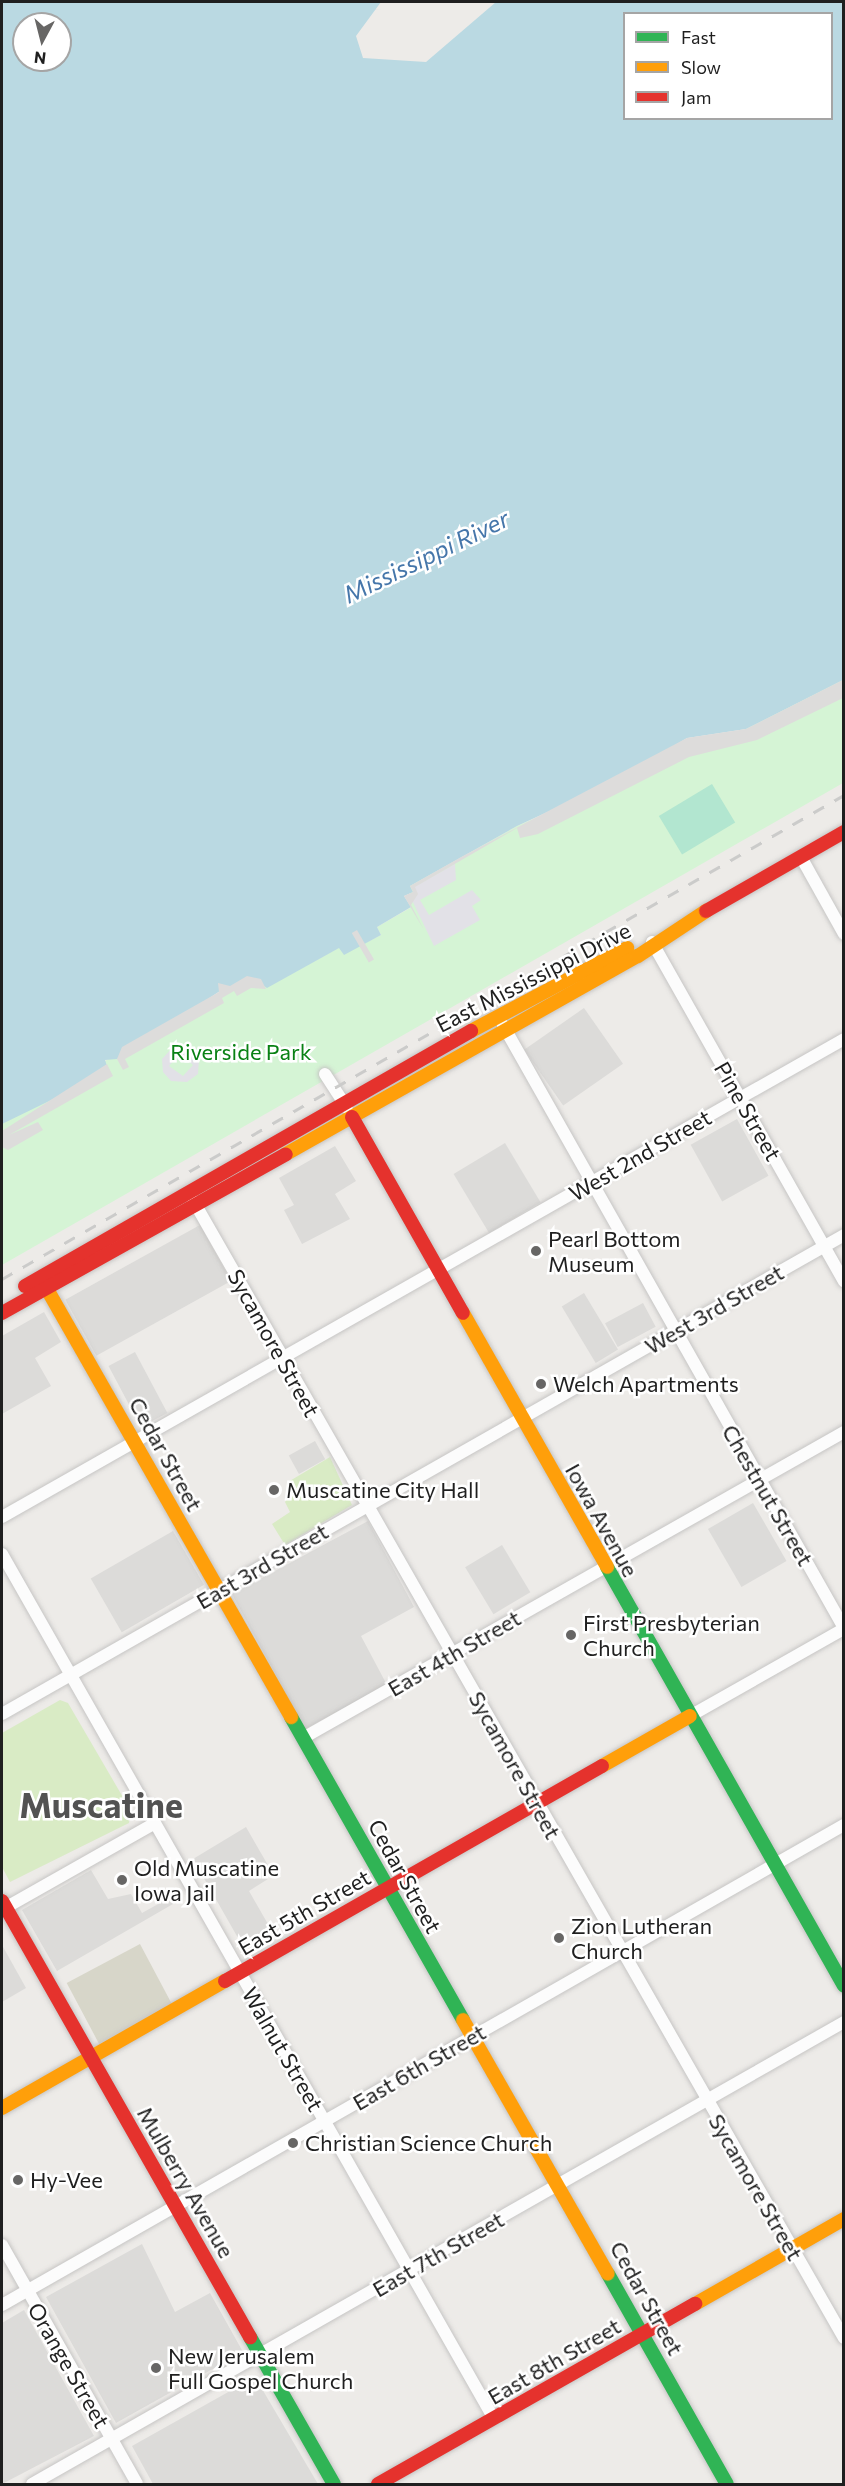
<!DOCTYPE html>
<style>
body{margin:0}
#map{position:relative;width:845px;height:2486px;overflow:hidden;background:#edebe8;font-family:Commissioner,sans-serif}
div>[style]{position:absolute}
.residential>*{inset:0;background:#dcdbd9;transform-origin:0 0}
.construction>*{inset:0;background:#d7d6c9;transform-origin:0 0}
.grass>*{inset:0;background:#d9ebc5}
.park>*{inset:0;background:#d5f4d5}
.pitch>*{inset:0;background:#b2e6d0;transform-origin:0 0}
.plaza>*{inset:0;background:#e2e1e7}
.water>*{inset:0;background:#bad9e2}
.pier>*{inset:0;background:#dddcdb;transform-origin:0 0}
.roads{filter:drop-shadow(0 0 2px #c6c5c4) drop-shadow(0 0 2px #c6c5c4)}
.street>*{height:12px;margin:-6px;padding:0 6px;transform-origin:6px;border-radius:6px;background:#fcfcfc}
.fast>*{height:14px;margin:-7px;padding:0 7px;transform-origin:7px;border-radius:7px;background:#30b455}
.slow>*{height:14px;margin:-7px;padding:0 7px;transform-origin:7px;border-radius:7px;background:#ff9f0a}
.jam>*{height:14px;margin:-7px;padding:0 7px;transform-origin:7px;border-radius:7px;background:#e5322d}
.rail>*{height:3px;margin-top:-1.5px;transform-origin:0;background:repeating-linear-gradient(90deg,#cbcbca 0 12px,transparent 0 24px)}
.dots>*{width:16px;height:16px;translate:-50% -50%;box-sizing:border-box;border:3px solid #fff;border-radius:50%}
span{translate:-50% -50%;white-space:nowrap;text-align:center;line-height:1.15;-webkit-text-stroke:5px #fff;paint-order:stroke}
.street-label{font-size:22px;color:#1f1f1f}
.park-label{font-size:22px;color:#098114}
.poi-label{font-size:22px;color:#1f1f1f}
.left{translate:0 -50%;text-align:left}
.water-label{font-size:24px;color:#4576aa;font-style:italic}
.town-label{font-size:34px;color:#525252;font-weight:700}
.frame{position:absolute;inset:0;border:3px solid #1f1f1f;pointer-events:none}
.legend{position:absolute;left:623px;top:12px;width:210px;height:108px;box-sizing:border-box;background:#fff;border:2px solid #a5a5a5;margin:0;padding:8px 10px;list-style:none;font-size:18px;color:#1f1f1f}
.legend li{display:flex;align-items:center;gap:12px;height:30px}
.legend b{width:30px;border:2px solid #a5a5a5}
.north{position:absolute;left:12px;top:12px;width:60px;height:60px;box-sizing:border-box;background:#fff;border:2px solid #a5a5a5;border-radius:50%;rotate:187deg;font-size:16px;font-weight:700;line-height:24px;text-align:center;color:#1f1f1f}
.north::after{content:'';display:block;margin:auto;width:21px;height:27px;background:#676665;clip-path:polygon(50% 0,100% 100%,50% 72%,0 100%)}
</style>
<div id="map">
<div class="residential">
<div style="left:584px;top:1008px;width:68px;height:73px;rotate:55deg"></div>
<div style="left:737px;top:1119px;width:65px;height:53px;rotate:61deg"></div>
<div style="left:505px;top:1143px;width:69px;height:60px;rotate:59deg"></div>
<div style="clip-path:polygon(335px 1146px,356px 1181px,335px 1194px,350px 1219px,302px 1244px,284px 1210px,294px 1205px,279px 1178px)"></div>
<div style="left:200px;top:1225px;width:64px;height:154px;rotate:61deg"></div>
<div style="left:584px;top:1293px;width:66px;height:26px;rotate:59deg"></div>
<div style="left:643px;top:1303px;width:27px;height:43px;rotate:62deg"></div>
<div style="clip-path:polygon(44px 1312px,61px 1342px,35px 1358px,51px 1386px,2px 1414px,2px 1336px)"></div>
<div style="left:135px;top:1352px;width:69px;height:30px;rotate:62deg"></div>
<div style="left:315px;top:1441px;width:21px;height:30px;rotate:61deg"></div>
<div style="left:753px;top:1503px;width:67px;height:52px;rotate:60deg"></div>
<div style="clip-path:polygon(368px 1521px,414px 1607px,361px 1636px,387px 1685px,305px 1729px,232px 1594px)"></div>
<div style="left:173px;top:1531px;width:62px;height:95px;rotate:60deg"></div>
<div style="left:502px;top:1545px;width:55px;height:43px;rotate:59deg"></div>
<div style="clip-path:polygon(246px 1827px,269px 1867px,268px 1879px,249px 1891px,276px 1938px,246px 1952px,193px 1859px)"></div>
<div style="clip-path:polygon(91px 1870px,108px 1899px,131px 1894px,142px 1913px,169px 1898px,173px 1904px,57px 1971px,22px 1910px)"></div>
<div style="clip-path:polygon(2px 1945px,26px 1988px,2px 2002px)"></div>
<div style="clip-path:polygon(142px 2244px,175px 2312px,210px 2293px,243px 2352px,116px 2423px,46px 2297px)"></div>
<div style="clip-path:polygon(24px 2310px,94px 2436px,2px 2484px,2px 2323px)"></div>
<div style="clip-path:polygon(255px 2377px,318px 2484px,153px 2484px,132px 2446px)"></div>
</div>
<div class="construction">
<div style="left:140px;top:1944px;width:69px;height:83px;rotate:62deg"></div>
</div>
<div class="grass">
<div style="clip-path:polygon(330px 1457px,352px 1505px,285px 1545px,272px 1524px,290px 1512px,285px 1502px,291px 1493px,288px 1482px)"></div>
<div style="clip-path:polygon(60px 1700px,68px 1703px,131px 1811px,129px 1823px,10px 1882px,2px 1867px,2px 1733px)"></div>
</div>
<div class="park">
<div style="clip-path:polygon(843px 680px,843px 783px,2px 1265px,2px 1124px,208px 998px,311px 963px,340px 947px,344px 954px,381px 935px,377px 927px,410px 908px,410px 886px,517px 826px,746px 729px)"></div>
</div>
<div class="pitch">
<div style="left:712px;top:784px;width:45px;height:62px;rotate:59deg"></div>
</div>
<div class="plaza">
<div style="clip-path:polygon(455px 864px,456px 880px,420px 900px,429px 915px,472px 890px,481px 900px,472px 906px,480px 920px,434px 946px,411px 898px,414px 887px)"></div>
<div style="clip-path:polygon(evenodd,174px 1046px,188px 1047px,199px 1059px,198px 1074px,187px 1082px,171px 1081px,163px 1072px,162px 1059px,174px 1046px,180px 1053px,193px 1065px,183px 1076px,169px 1066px,180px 1053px)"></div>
</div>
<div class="water">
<div style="clip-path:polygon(evenodd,2px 2px,381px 2px,356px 36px,363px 58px,426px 62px,496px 2px,843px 2px,843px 680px,746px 729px,687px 738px,615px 781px,517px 826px,410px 886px,413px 892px,404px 896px,411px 907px,377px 927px,381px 935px,344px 955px,339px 948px,267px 988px,255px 980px,220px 991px,117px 1059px,105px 1060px,107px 1066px,80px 1086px,2px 1124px,2px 2px,624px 14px,832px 14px,832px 118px,624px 118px,624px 14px,2px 2px,24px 24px,60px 24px,60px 60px,24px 60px,24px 24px)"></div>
</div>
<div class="pier">
<div style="clip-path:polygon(843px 680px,843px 698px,757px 740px,689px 757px,538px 834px,520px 838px,517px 828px,415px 887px,418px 894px,411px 905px,424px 930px,404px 896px,413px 892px,410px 886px,463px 856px,687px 738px,746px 729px)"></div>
<div style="left:357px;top:930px;width:34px;height:6px;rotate:60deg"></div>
<div style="clip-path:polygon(247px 976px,261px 979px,266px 989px,251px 988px,237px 996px,234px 991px,222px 998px,224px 1003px,125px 1059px,129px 1067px,123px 1070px,117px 1059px,122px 1047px,219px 992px,218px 983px,230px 986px)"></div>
<div style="clip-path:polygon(107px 1064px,113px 1076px,9px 1135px,38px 1122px,43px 1130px,8px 1150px,2px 1147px,2px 1131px)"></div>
</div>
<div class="roads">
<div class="street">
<div style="left:801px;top:857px;width:88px;rotate:60.8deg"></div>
<div style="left:652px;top:942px;width:390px;rotate:60.5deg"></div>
<div style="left:503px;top:1025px;width:693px;rotate:60.51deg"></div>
<div style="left:325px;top:1074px;width:40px;rotate:57.1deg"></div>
<div style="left:193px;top:1200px;width:1311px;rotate:60.23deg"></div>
<div style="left:2px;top:1517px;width:968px;rotate:-29.58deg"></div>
<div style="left:2px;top:1554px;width:995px;rotate:60.37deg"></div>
<div style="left:2px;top:1714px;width:969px;rotate:-29.63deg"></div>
<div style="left:690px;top:1716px;width:177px;rotate:-29.5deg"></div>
<div style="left:303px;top:1738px;width:622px;rotate:-29.49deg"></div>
<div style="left:5px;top:1908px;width:172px;rotate:-29.5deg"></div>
<div style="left:2px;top:2245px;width:274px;rotate:60.5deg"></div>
<div style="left:2px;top:2305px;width:969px;rotate:-29.69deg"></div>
<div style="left:32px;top:2484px;width:934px;rotate:-29.64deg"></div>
</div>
<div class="fast">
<div style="left:607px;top:1567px;width:481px;rotate:60.5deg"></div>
<div style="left:291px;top:1717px;width:348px;rotate:60.4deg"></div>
<div style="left:608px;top:2274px;width:241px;rotate:60.5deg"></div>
<div style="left:250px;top:2337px;width:169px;rotate:60.3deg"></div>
</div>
<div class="slow">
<div style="left:471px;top:1031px;width:177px;rotate:-28deg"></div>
<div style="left:286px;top:1154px;width:404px;rotate:-29.4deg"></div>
<div style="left:638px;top:956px;width:82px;rotate:-33.5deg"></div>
<div style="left:47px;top:1289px;width:493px;rotate:60.3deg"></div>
<div style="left:463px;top:1313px;width:292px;rotate:60.4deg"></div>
<div style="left:602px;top:1766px;width:101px;rotate:-29.6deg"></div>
<div style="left:463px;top:2020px;width:292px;rotate:60.3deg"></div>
<div style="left:2px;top:2108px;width:257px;rotate:-29.7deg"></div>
<div style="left:695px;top:2304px;width:172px;rotate:-29.7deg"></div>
</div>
<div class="jam">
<div style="left:706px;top:911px;width:159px;rotate:-29.8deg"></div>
<div style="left:352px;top:1117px;width:225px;rotate:60.5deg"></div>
<div style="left:25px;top:1286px;width:514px;rotate:-29.76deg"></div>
<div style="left:2px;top:1313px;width:325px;rotate:-29.2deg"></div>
<div style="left:2px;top:1901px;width:502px;rotate:60.37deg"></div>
<div style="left:225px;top:1981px;width:434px;rotate:-29.7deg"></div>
<div style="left:378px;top:2484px;width:365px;rotate:-29.6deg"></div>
</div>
</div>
<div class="rail">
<div style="left:2px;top:1279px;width:971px;rotate:-29.89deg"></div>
</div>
<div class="dots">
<div style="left:536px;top:1251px;background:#676665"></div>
<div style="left:541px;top:1384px;background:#676665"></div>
<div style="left:274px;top:1490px;background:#676665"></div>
<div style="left:571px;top:1635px;background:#676665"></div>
<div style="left:122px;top:1880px;background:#676665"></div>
<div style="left:559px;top:1938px;background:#676665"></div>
<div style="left:293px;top:2143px;background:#676665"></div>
<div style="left:18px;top:2180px;background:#676665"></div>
<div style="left:156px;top:2368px;background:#676665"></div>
</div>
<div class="street-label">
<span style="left:533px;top:977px;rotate:-27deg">East Mississippi Drive</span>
<span style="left:748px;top:1111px;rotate:60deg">Pine Street</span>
<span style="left:640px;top:1155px;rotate:-30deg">West 2nd Street</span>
<span style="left:714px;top:1309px;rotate:-30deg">West 3rd Street</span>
<span style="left:274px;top:1343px;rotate:61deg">Sycamore Street</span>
<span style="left:166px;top:1454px;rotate:61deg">Cedar Street</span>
<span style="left:768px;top:1495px;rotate:60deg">Chestnut Street</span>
<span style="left:602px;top:1520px;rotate:61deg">Iowa Avenue</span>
<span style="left:262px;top:1566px;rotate:-30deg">East 3rd Street</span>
<span style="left:454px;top:1653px;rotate:-30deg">East 4th Street</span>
<span style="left:515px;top:1765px;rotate:61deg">Sycamore Street</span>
<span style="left:405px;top:1876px;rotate:61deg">Cedar Street</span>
<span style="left:304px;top:1912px;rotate:-30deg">East 5th Street</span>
<span style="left:283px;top:2049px;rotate:60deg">Walnut Street</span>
<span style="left:419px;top:2067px;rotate:-30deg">East 6th Street</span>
<span style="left:186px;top:2182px;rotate:60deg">Mulberry Avenue</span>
<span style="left:756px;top:2187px;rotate:60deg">Sycamore Street</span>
<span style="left:438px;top:2254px;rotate:-30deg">East 7th Street</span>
<span style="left:647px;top:2298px;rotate:61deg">Cedar Street</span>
<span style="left:554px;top:2361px;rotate:-30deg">East 8th Street</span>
<span style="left:69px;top:2365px;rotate:60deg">Orange Street</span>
</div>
<div class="park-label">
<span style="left:241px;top:1052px">Riverside Park</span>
</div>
<div class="poi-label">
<span class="left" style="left:548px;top:1251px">Pearl Bottom<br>Museum</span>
<span class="left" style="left:553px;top:1384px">Welch Apartments</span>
<span class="left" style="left:286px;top:1490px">Muscatine City Hall</span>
<span class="left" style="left:583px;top:1635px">First Presbyterian<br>Church</span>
<span class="left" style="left:134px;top:1880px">Old Muscatine<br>Iowa Jail</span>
<span class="left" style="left:571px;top:1938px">Zion Lutheran<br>Church</span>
<span class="left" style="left:305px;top:2143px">Christian Science Church</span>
<span class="left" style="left:30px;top:2180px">Hy-Vee</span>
<span class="left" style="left:168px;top:2368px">New Jerusalem<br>Full Gospel Church</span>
</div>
<div class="water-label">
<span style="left:426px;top:556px;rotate:-26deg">Mississippi River</span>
</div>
<div class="town-label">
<span style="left:101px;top:1805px">Muscatine</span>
</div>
<div class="frame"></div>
<ul class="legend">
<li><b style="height:8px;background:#30b455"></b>Fast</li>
<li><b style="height:8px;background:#ff9f0a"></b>Slow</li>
<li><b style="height:8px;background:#e5322d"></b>Jam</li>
</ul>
<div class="north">N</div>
</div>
